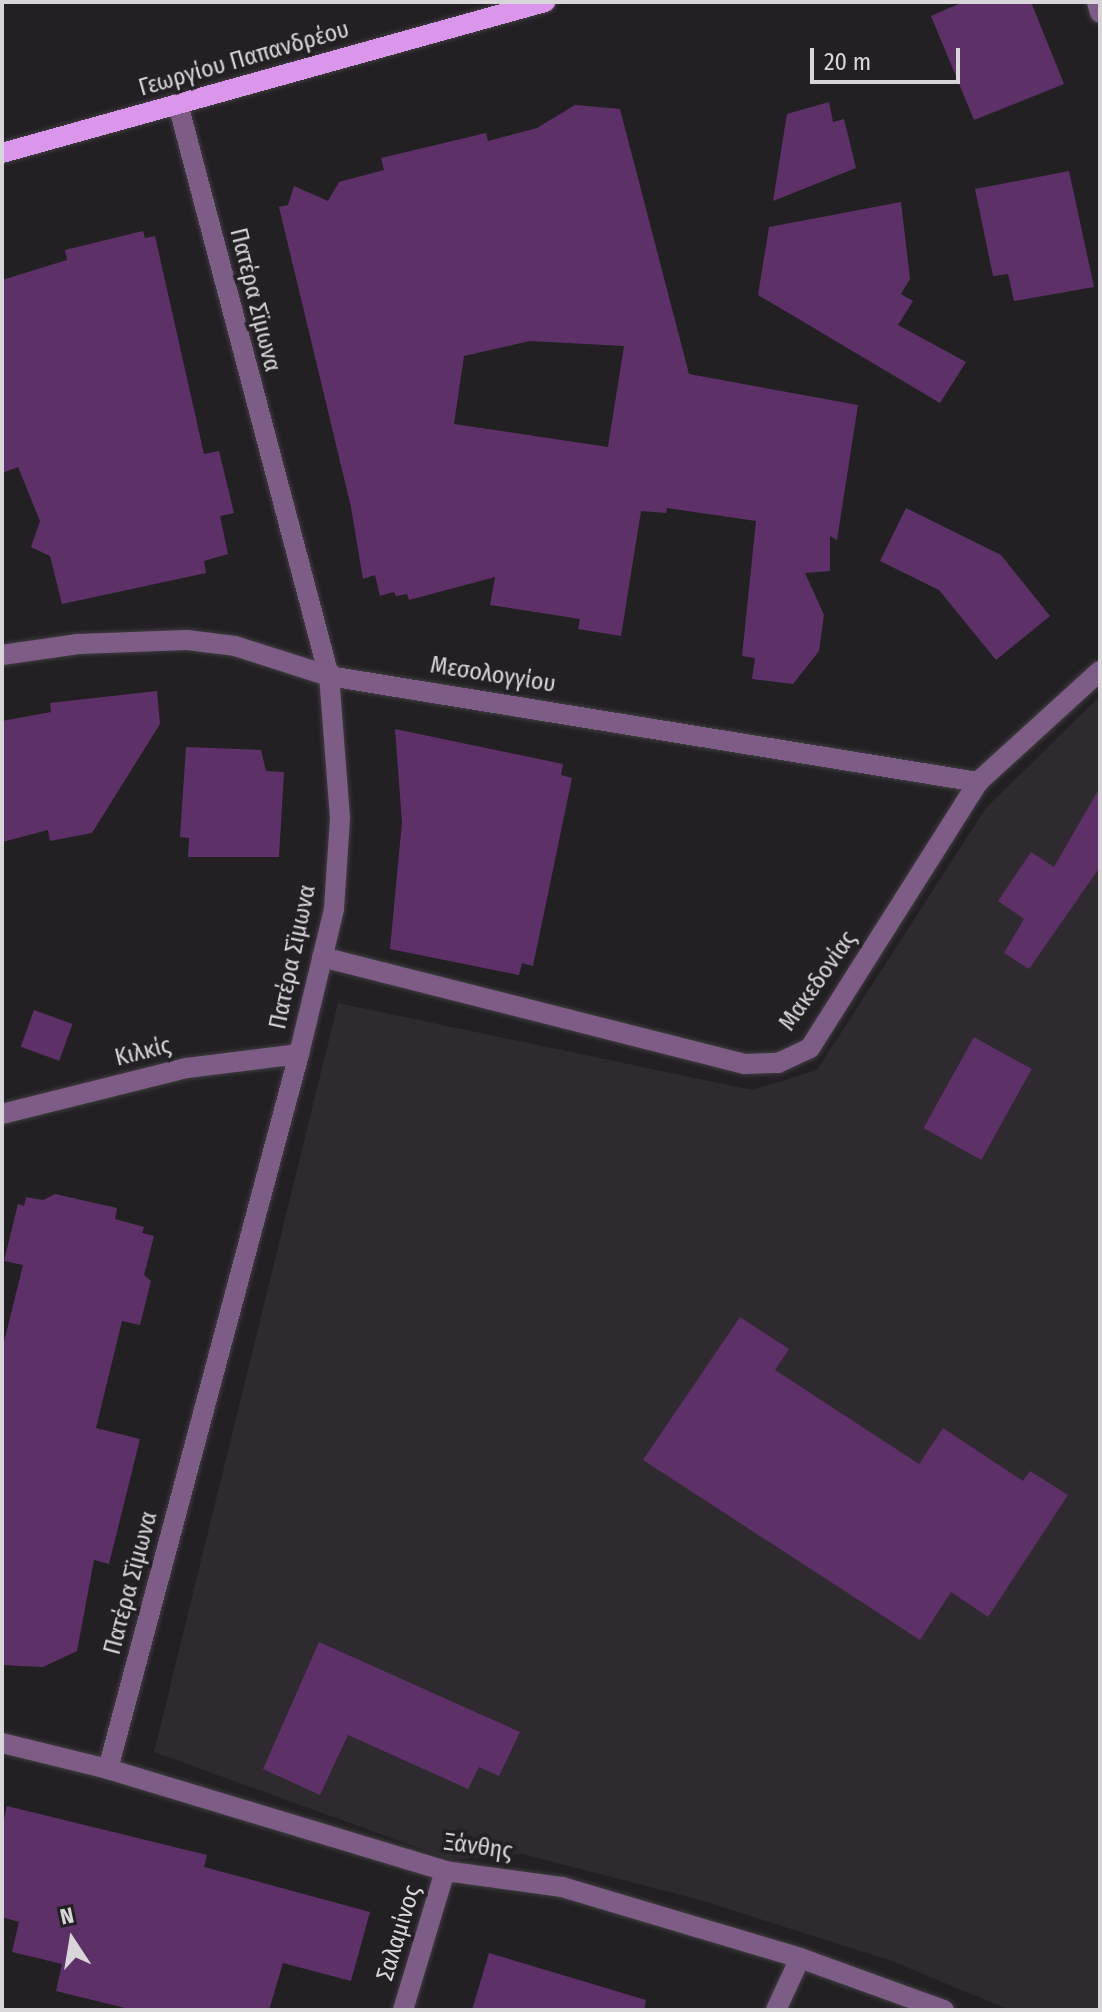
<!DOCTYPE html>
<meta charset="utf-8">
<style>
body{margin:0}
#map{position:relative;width:1102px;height:2012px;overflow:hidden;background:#232024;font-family:"Fira Sans Condensed",sans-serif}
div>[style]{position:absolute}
.built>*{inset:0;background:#2f2930}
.building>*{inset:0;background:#5d3167;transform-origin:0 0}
.roads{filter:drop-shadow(0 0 2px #403d41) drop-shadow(0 0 2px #403d41)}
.minor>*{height:20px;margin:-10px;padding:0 10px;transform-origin:10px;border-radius:10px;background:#7d5d85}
.major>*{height:20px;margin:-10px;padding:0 10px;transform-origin:10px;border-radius:10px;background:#da96ea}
span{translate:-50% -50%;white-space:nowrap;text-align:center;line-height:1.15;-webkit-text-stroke:7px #232024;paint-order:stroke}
.street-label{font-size:24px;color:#d8d6d8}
.frame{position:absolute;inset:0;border:4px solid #d8d6d8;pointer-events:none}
.north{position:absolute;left:32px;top:1900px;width:80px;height:80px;-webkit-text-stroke:6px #232024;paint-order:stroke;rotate:348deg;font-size:22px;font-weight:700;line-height:32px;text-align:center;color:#d8d6d8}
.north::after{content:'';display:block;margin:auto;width:28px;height:36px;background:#d8d6d8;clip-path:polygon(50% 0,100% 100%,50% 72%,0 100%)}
.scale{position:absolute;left:810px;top:48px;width:150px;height:36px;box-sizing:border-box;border:4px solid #d8d6d8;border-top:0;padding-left:10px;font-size:24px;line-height:28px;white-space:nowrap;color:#d8d6d8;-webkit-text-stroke:6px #232024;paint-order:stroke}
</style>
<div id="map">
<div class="built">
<div style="clip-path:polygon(1100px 696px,1100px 2010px,1010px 2010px,889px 1960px,697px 1899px,522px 1854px,452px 1860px,154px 1752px,338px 1003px,752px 1090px,817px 1070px,986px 808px)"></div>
</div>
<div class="building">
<div style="clip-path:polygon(963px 2px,1031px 2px,1064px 84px,974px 120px,931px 16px)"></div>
<div style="clip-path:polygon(829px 102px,833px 122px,844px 119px,856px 168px,773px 201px,787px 114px)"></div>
<div style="clip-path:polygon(evenodd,575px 105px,620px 109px,689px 374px,858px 405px,837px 540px,830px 536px,830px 571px,805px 573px,824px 615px,819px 651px,793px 684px,752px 679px,755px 658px,742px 656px,756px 521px,667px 508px,666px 513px,641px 511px,621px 636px,578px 629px,580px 619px,490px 605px,495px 577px,409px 600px,407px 594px,396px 596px,394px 592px,380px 596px,375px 575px,363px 579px,351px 507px,279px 207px,288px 205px,294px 186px,328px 201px,339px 182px,384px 170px,381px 158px,486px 133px,488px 141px,537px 128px,575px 105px,530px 341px,624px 346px,608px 447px,454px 424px,464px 356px,530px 341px)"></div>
<div style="clip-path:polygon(1069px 171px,1094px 287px,1014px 301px,1008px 274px,993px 276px,975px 189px)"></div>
<div style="clip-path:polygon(901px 202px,910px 279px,901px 294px,913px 301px,898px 325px,966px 362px,940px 403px,758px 295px,769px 227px)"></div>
<div style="clip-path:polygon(143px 231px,145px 238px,155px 236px,204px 454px,219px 451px,234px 513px,220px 516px,228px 554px,204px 561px,206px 573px,62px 604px,50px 556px,31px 547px,40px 521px,18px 467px,2px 473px,2px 280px,67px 260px,65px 250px)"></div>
<div style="clip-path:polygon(906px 508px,1001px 555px,1050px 616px,996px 660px,939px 590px,880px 561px)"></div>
<div style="clip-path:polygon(157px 691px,160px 724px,92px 833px,50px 841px,48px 830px,2px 842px,2px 721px,51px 712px,50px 703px)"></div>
<div style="clip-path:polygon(395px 729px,563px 764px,561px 775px,572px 778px,533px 966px,522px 963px,519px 975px,390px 949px,402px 822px)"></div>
<div style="clip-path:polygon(186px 747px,261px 750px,266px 771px,284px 772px,279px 857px,188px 857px,189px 838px,180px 837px)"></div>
<div style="clip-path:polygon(1100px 787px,1100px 867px,1029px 969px,1004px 953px,1024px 919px,998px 901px,1031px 852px,1054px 867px)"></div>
<div style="left:34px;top:1010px;width:41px;height:39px;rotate:20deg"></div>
<div style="left:974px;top:1037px;width:66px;height:104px;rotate:29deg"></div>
<div style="clip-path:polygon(55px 1194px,117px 1208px,115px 1219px,144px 1227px,142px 1233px,154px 1236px,144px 1275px,151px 1281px,140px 1325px,122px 1321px,96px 1428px,140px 1439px,109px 1564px,94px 1560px,77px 1651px,43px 1667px,2px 1665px,2px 1350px,23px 1265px,4px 1261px,18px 1204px,24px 1206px,26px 1197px,43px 1200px)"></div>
<div style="clip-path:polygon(740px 1317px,789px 1349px,775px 1370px,919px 1464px,943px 1428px,1023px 1481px,1030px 1471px,1068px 1495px,988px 1617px,951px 1592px,920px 1640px,643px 1460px)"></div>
<div style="clip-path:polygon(319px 1642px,520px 1732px,499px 1776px,479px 1767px,468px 1789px,348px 1735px,320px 1795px,263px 1769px)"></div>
<div style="clip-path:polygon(7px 1806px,207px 1855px,204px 1867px,370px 1912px,351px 1981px,283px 1963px,269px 2010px,133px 2010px,56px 1991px,62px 1964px,12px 1952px,19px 1922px,2px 1917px,2px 1827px)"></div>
<div style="clip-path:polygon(489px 1953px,646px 2000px,644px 2010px,472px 2010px)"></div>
</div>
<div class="roads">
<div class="minor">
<div style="left:1097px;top:2px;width:11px;rotate:75deg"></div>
<div style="left:2px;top:655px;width:77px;rotate:-8.2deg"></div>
<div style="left:78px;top:644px;width:109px;rotate:-2.1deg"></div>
<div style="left:187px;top:640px;width:48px;rotate:7.1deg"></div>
<div style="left:235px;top:646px;width:99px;rotate:17.7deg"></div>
<div style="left:329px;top:676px;width:658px;rotate:9.28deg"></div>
<div style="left:322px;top:957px;width:436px;rotate:14.2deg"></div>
<div style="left:745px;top:1064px;width:33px;rotate:-2deg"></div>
<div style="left:778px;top:1063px;width:35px;rotate:-25deg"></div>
<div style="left:810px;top:1048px;width:315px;rotate:-57.7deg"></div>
<div style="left:978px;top:782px;width:165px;rotate:-42.3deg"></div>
<div style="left:2px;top:1114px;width:191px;rotate:-14deg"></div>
<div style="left:187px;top:1068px;width:113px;rotate:-7.1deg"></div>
<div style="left:2px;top:1743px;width:109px;rotate:13.8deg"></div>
<div style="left:108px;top:1769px;width:352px;rotate:16.8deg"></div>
<div style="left:445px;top:1871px;width:118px;rotate:7.8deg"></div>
<div style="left:562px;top:1887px;width:248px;rotate:16.6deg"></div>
<div style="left:800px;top:1958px;width:153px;rotate:19.9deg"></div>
<div style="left:108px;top:1769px;width:740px;rotate:-75.04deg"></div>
<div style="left:299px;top:1054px;width:149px;rotate:-76.4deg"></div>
<div style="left:334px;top:909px;width:91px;rotate:-86.2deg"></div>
<div style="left:340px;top:818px;width:142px;rotate:-94.4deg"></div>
<div style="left:329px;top:676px;width:592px;rotate:-104.79deg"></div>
<div style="left:403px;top:2010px;width:145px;rotate:-73.2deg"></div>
<div style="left:776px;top:2010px;width:57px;rotate:-65.2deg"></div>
</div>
<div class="major">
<div style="left:2px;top:153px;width:564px;rotate:-15.54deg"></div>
</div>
</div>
<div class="street-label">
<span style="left:244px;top:59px;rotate:-16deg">Γεωργίου Παπανδρέου</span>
<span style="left:255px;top:300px;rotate:76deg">Πατέρα Σϊμωνα</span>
<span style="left:493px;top:675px;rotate:9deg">Μεσολογγίου</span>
<span style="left:293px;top:957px;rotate:-78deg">Πατέρα Σϊμωνα</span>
<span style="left:818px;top:981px;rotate:-55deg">Μακεδονίας</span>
<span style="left:143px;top:1052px;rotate:-14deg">Κιλκίς</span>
<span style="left:131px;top:1583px;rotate:-75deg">Πατέρα Σϊμωνα</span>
<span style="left:478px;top:1847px;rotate:8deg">Ξάνθης</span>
<span style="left:399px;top:1933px;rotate:-73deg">Σαλαμίνος</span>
</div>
<div class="frame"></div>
<div class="north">N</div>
<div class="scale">20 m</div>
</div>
